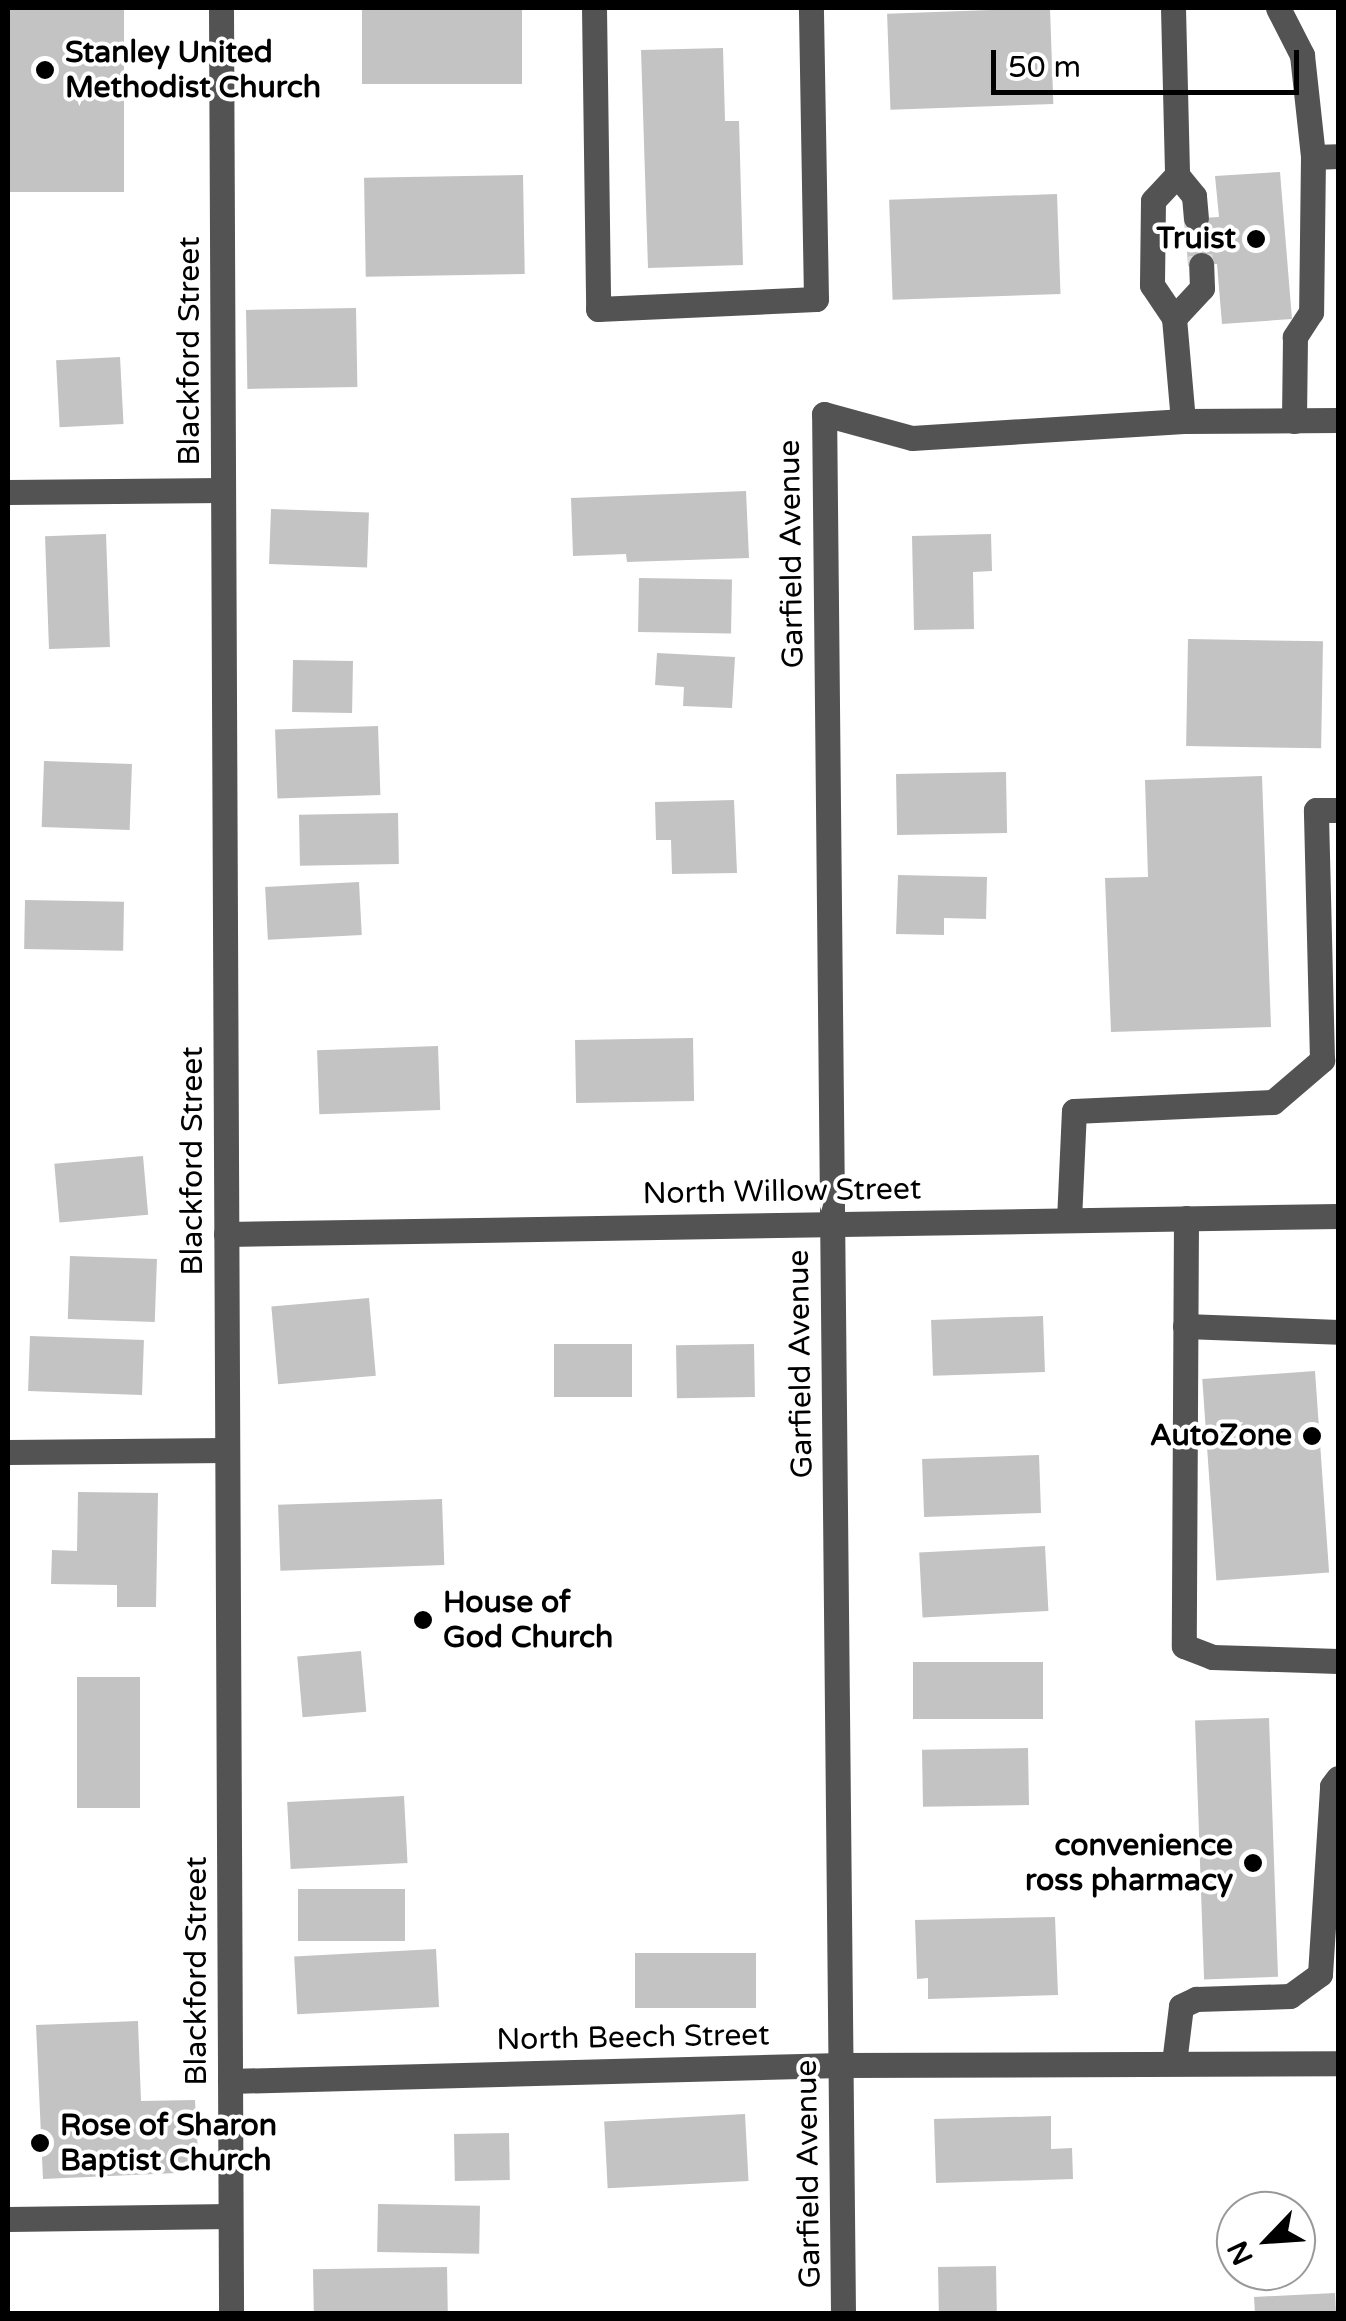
<!DOCTYPE html>
<style>
body{margin:0}
#map{position:relative;width:1346px;height:2321px;overflow:hidden;background:#fff;font-family:"Varela Round",sans-serif}
div>[style]{position:absolute}
.building>*{inset:0;background:#c3c3c3;transform-origin:0 0}
.minor-tunnel>*{height:25px;margin-top:-12.5px;transform-origin:0;background:repeating-linear-gradient(90deg,#d9d9d9 0 25px,transparent 0 37px)}
.minor>*{height:25px;margin:-12.5px;padding:0 12.5px;transform-origin:12.5px;border-radius:12.5px;background:#535353}
.dots>*{width:28px;height:28px;translate:-50% -50%;box-sizing:border-box;border:5px solid #fff;border-radius:50%}
span{translate:-50% -50%;white-space:nowrap;text-align:center;line-height:1.15;-webkit-text-stroke:8px #fff;paint-order:stroke}
.poi-label{font-size:30px;color:#000;font-weight:700}
.left{translate:0 -50%;text-align:left}
.right{translate:-100% -50%;text-align:right}
.street-label{font-size:30px;color:#000}
.frame{position:absolute;inset:0;border:10px solid #000;pointer-events:none}
.north{position:absolute;left:1216px;top:2191px;width:100px;height:100px;box-sizing:border-box;background:#fff;border:2px solid #999;border-radius:50%;rotate:245deg;font-size:28px;font-weight:700;line-height:40px;text-align:center;color:#000}
.north::after{content:'';display:block;margin:auto;width:35px;height:45px;background:#000;clip-path:polygon(50% 0,100% 100%,50% 72%,0 100%)}
.scale{position:absolute;left:991px;top:50px;width:308px;height:45px;box-sizing:border-box;border:5px solid #000;border-top:0;padding-left:12px;font-size:30px;line-height:35px;white-space:nowrap;color:#000;-webkit-text-stroke:8px #fff;paint-order:stroke}
</style>
<div id="map">
<div class="building">
<div style="left:8px;top:8px;width:116px;height:184px"></div>
<div style="left:362px;top:8px;width:160px;height:76px"></div>
<div style="left:1050px;top:8px;width:96px;height:163px;rotate:88deg"></div>
<div style="clip-path:polygon(723px 48px,725px 121px,739px 121px,743px 265px,648px 268px,641px 50px)"></div>
<div style="clip-path:polygon(1280px 172px,1292px 319px,1222px 324px,1217px 264px,1188px 266px,1185px 219px,1219px 217px,1215px 176px)"></div>
<div style="left:523px;top:175px;width:99px;height:159px;rotate:89deg"></div>
<div style="left:1057px;top:194px;width:100px;height:168px;rotate:88deg"></div>
<div style="left:356px;top:308px;width:79px;height:110px;rotate:89deg"></div>
<div style="left:120px;top:357px;width:67px;height:64px;rotate:87deg"></div>
<div style="clip-path:polygon(746px 491px,749px 558px,627px 562px,626px 554px,573px 556px,571px 498px)"></div>
<div style="left:271px;top:509px;width:98px;height:55px;rotate:2deg"></div>
<div style="left:106px;top:534px;width:113px;height:61px;rotate:88deg"></div>
<div style="clip-path:polygon(991px 534px,992px 571px,973px 572px,974px 629px,914px 630px,912px 536px)"></div>
<div style="left:639px;top:578px;width:93px;height:54px;rotate:1deg"></div>
<div style="left:1188px;top:639px;width:135px;height:107px;rotate:1deg"></div>
<div style="clip-path:polygon(657px 653px,735px 657px,732px 708px,683px 706px,684px 687px,655px 685px)"></div>
<div style="left:293px;top:660px;width:60px;height:52px;rotate:1deg"></div>
<div style="left:378px;top:726px;width:69px;height:103px;rotate:88deg"></div>
<div style="left:44px;top:761px;width:88px;height:66px;rotate:2deg"></div>
<div style="left:1006px;top:772px;width:61px;height:110px;rotate:89deg"></div>
<div style="clip-path:polygon(1262px 776px,1271px 1027px,1111px 1032px,1105px 878px,1148px 877px,1145px 780px)"></div>
<div style="clip-path:polygon(734px 800px,737px 873px,672px 874px,671px 840px,656px 840px,655px 802px)"></div>
<div style="left:398px;top:813px;width:51px;height:99px;rotate:89deg"></div>
<div style="clip-path:polygon(898px 875px,987px 877px,986px 919px,944px 918px,944px 935px,896px 934px)"></div>
<div style="left:359px;top:882px;width:53px;height:94px;rotate:87deg"></div>
<div style="left:25px;top:900px;width:99px;height:49px;rotate:1deg"></div>
<div style="left:693px;top:1038px;width:63px;height:118px;rotate:89deg"></div>
<div style="left:438px;top:1046px;width:64px;height:121px;rotate:88deg"></div>
<div style="left:143px;top:1156px;width:59px;height:89px;rotate:85deg"></div>
<div style="left:70px;top:1256px;width:87px;height:63px;rotate:2deg"></div>
<div style="left:369px;top:1298px;width:78px;height:98px;rotate:85deg"></div>
<div style="left:1043px;top:1316px;width:56px;height:112px;rotate:88deg"></div>
<div style="left:30px;top:1336px;width:114px;height:55px;rotate:2deg"></div>
<div style="left:554px;top:1344px;width:78px;height:53px"></div>
<div style="left:754px;top:1344px;width:53px;height:78px;rotate:89deg"></div>
<div style="left:1315px;top:1371px;width:202px;height:113px;rotate:86deg"></div>
<div style="left:1039px;top:1455px;width:58px;height:117px;rotate:88deg"></div>
<div style="clip-path:polygon(78px 1492px,158px 1493px,156px 1607px,117px 1607px,117px 1585px,51px 1584px,52px 1550px,77px 1551px)"></div>
<div style="left:442px;top:1499px;width:66px;height:164px;rotate:88deg"></div>
<div style="left:1045px;top:1546px;width:65px;height:126px;rotate:87deg"></div>
<div style="left:361px;top:1651px;width:61px;height:64px;rotate:85deg"></div>
<div style="left:913px;top:1662px;width:130px;height:57px"></div>
<div style="left:77px;top:1677px;width:63px;height:131px"></div>
<div style="left:1269px;top:1718px;width:259px;height:74px;rotate:88deg"></div>
<div style="left:1028px;top:1748px;width:57px;height:106px;rotate:89deg"></div>
<div style="left:404px;top:1796px;width:67px;height:117px;rotate:87deg"></div>
<div style="left:405px;top:1889px;width:52px;height:107px;rotate:90deg"></div>
<div style="clip-path:polygon(1055px 1917px,1058px 1995px,928px 1999px,928px 1978px,917px 1979px,915px 1920px)"></div>
<div style="left:436px;top:1949px;width:58px;height:142px;rotate:87deg"></div>
<div style="left:635px;top:1953px;width:121px;height:55px"></div>
<div style="clip-path:polygon(138px 2021px,141px 2101px,195px 2100px,199px 2172px,43px 2179px,36px 2025px)"></div>
<div style="left:745px;top:2114px;width:67px;height:141px;rotate:87deg"></div>
<div style="clip-path:polygon(1051px 2116px,1051px 2149px,1072px 2148px,1073px 2179px,936px 2183px,934px 2119px)"></div>
<div style="left:509px;top:2133px;width:47px;height:55px;rotate:89deg"></div>
<div style="left:378px;top:2204px;width:102px;height:48px;rotate:1deg"></div>
<div style="left:996px;top:2266px;width:48px;height:58px;rotate:89deg"></div>
<div style="left:447px;top:2267px;width:47px;height:134px;rotate:89deg"></div>
<div style="clip-path:polygon(1335px 2293px,1336px 2314px,1255px 2314px,1254px 2297px)"></div>
</div>
<div class="minor-tunnel">
<div style="left:1196px;top:218px;width:47px;rotate:83.9deg"></div>
</div>
<div class="minor">
<div style="left:221px;top:8px;width:2306px;rotate:89.75deg"></div>
<div style="left:594px;top:8px;width:301px;rotate:89.2deg"></div>
<div style="left:598px;top:309px;width:218px;rotate:-2.6deg"></div>
<div style="left:816px;top:299px;width:291px;rotate:-91deg"></div>
<div style="left:1173px;top:8px;width:167px;rotate:88.6deg"></div>
<div style="left:1177px;top:175px;width:27px;rotate:51deg"></div>
<div style="left:1194px;top:196px;width:22px;rotate:85deg"></div>
<div style="left:1278px;top:8px;width:53px;rotate:62.9deg"></div>
<div style="left:1302px;top:55px;width:103px;rotate:83.8deg"></div>
<div style="left:1313px;top:157px;width:155px;rotate:90.7deg"></div>
<div style="left:1311px;top:312px;width:30px;rotate:123deg"></div>
<div style="left:1295px;top:337px;width:84px;rotate:90.7deg"></div>
<div style="left:1313px;top:157px;width:25px;rotate:-2deg"></div>
<div style="left:1177px;top:175px;width:35px;rotate:133deg"></div>
<div style="left:1153px;top:201px;width:84px;rotate:90.7deg"></div>
<div style="left:1152px;top:285px;width:40px;rotate:56deg"></div>
<div style="left:1174px;top:318px;width:103px;rotate:85deg"></div>
<div style="left:1174px;top:318px;width:41px;rotate:-47deg"></div>
<div style="left:1202px;top:288px;width:23px;rotate:-92deg"></div>
<div style="left:8px;top:492px;width:215px;rotate:-0.5deg"></div>
<div style="left:1186px;top:1218px;width:428px;rotate:90.3deg"></div>
<div style="left:1184px;top:1646px;width:30px;rotate:21deg"></div>
<div style="left:1212px;top:1657px;width:126px;rotate:1.8deg"></div>
<div style="left:1069px;top:1220px;width:109px;rotate:-87.4deg"></div>
<div style="left:1074px;top:1111px;width:199px;rotate:-2.6deg"></div>
<div style="left:1273px;top:1102px;width:65px;rotate:-40.6deg"></div>
<div style="left:1322px;top:1060px;width:250px;rotate:-91.4deg"></div>
<div style="left:1316px;top:810px;width:22px"></div>
<div style="left:226px;top:1234px;width:1112px;rotate:-0.93deg"></div>
<div style="left:1185px;top:1326px;width:153px;rotate:2.2deg"></div>
<div style="left:8px;top:1452px;width:219px;rotate:-0.5deg"></div>
<div style="left:1174px;top:2063px;width:57px;rotate:-83deg"></div>
<div style="left:1181px;top:2006px;width:17px;rotate:-25deg"></div>
<div style="left:1196px;top:1999px;width:94px;rotate:-1.8deg"></div>
<div style="left:1290px;top:1996px;width:37px;rotate:-36deg"></div>
<div style="left:1320px;top:1974px;width:188px;rotate:-86.3deg"></div>
<div style="left:1332px;top:1786px;width:10px;rotate:-53deg"></div>
<div style="left:230px;top:2081px;width:611px;rotate:-1.5deg"></div>
<div style="left:841px;top:2065px;width:497px;rotate:-0.2deg"></div>
<div style="left:8px;top:2219px;width:222px;rotate:-0.8deg"></div>
<div style="left:843px;top:2314px;width:1900px;rotate:-90.57deg"></div>
<div style="left:824px;top:414px;width:91px;rotate:15.3deg"></div>
<div style="left:912px;top:438px;width:272px;rotate:-3.6deg"></div>
<div style="left:1183px;top:421px;width:155px;rotate:-0.4deg"></div>
</div>
<div class="dots">
<div style="left:45px;top:70px;background:#000"></div>
<div style="left:1256px;top:239px;background:#000"></div>
<div style="left:1312px;top:1436px;background:#000"></div>
<div style="left:423px;top:1620px;background:#000"></div>
<div style="left:1253px;top:1863px;background:#000"></div>
<div style="left:40px;top:2143px;background:#000"></div>
</div>
<div class="poi-label">
<span class="left" style="left:65px;top:70px">Stanley United<br>Methodist Church</span>
<span class="right" style="left:1236px;top:239px">Truist</span>
<span class="right" style="left:1292px;top:1436px">AutoZone</span>
<span class="left" style="left:443px;top:1620px">House of<br>God Church</span>
<span class="right" style="left:1233px;top:1863px">convenience<br>ross pharmacy</span>
<span class="left" style="left:60px;top:2143px">Rose of Sharon<br>Baptist Church</span>
</div>
<div class="street-label">
<span style="left:190px;top:351px;rotate:-90deg">Blackford Street</span>
<span style="left:792px;top:554px;rotate:-91deg">Garfield Avenue</span>
<span style="left:193px;top:1161px;rotate:-90deg">Blackford Street</span>
<span style="left:782px;top:1192px;rotate:-1deg">North Willow Street</span>
<span style="left:801px;top:1364px;rotate:-91deg">Garfield Avenue</span>
<span style="left:197px;top:1971px;rotate:-90deg">Blackford Street</span>
<span style="left:633px;top:2038px;rotate:-1deg">North Beech Street</span>
<span style="left:809px;top:2174px;rotate:-91deg">Garfield Avenue</span>
</div>
<div class="frame"></div>
<div class="north">N</div>
<div class="scale">50 m</div>
</div>
